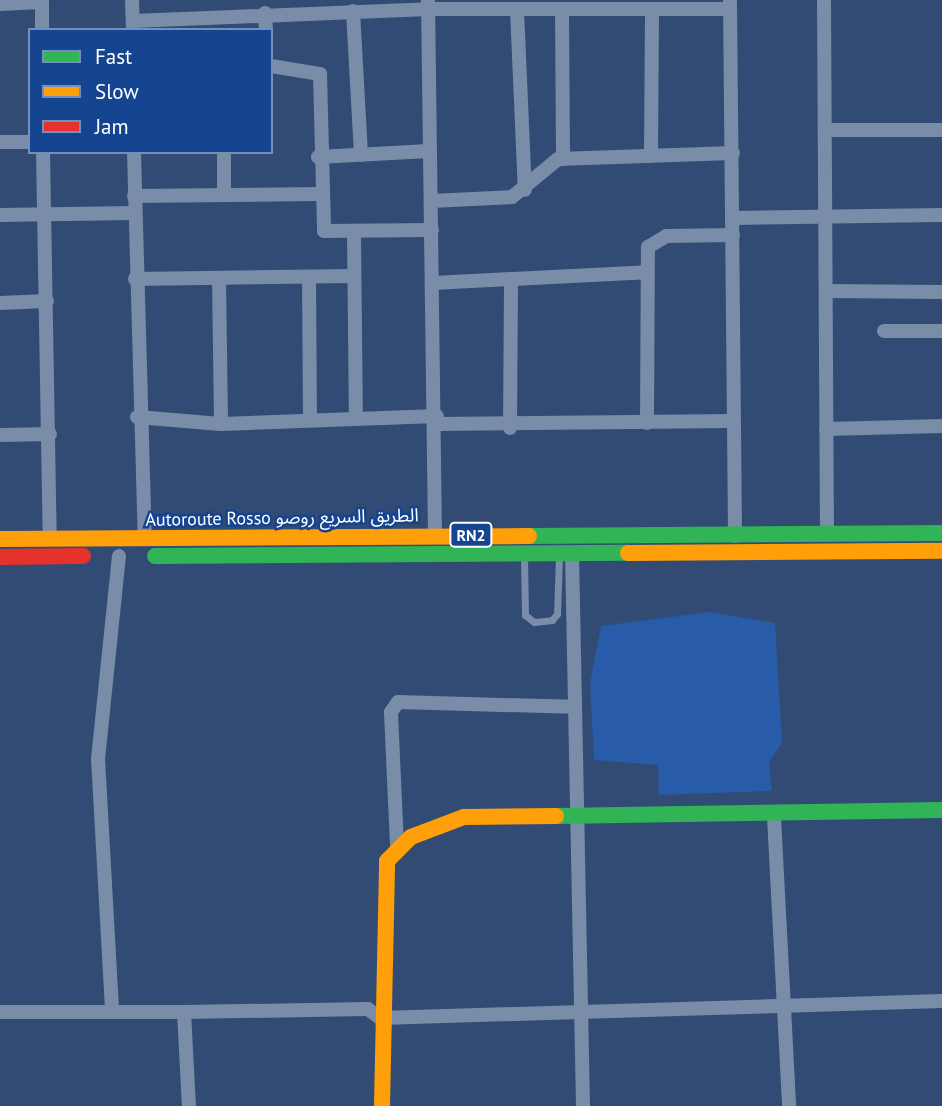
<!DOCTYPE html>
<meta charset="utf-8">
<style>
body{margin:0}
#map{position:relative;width:942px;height:1106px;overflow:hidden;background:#314b75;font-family:"PT Sans","Noto Sans Arabic",sans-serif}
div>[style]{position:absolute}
.green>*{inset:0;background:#285ba8}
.lane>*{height:7px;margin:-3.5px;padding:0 3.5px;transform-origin:3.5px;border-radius:3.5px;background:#798ca8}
.street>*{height:14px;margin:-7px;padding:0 7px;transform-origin:7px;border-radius:7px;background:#798ca8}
.fast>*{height:16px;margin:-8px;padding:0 8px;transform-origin:8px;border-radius:8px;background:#30b455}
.slow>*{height:16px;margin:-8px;padding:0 8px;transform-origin:8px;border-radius:8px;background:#ff9f0a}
.jam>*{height:16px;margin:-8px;padding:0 8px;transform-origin:8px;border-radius:8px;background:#e5322d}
span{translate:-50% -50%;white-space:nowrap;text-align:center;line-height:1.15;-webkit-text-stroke:5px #154591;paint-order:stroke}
.shield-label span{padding:2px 5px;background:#154591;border:2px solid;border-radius:5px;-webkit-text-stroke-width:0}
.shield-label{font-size:16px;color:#fff;font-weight:700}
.street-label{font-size:18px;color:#fff}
.legend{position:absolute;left:28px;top:28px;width:245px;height:126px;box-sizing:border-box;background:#154591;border:2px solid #738fbd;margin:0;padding:9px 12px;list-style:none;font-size:21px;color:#fff}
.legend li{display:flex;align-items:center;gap:14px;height:35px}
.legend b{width:35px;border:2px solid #738fbd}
</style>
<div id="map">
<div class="green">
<div style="clip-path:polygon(710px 612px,775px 623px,782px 743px,769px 762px,772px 791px,659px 795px,658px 765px,594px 760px,590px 683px,601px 626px)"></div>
</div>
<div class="lane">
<div style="left:524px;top:557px;width:58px;rotate:89deg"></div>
<div style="left:525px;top:615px;width:11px;rotate:38deg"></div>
<div style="left:534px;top:622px;width:18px;rotate:-6deg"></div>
<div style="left:552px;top:620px;width:8px;rotate:-50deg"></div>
<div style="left:557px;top:614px;width:57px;rotate:-88deg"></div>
</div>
<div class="street">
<div style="left:42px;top:0;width:30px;rotate:90deg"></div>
<div style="left:132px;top:0;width:28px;rotate:88deg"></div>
<div style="left:824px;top:0;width:535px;rotate:89.68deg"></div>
<div style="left:428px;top:1px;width:534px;rotate:89.25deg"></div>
<div style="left:730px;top:2px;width:534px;rotate:89.46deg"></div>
<div style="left:0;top:4px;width:42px;rotate:-2.7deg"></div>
<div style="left:517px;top:10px;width:180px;rotate:87.5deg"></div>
<div style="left:353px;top:11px;width:144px;rotate:86.8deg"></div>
<div style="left:562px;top:11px;width:148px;rotate:89.6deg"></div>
<div style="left:265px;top:13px;width:17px;rotate:87deg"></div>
<div style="left:133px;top:21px;width:296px;rotate:-2.3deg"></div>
<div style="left:429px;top:9px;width:301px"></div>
<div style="left:271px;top:66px;width:50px;rotate:9.3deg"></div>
<div style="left:320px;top:74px;width:157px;rotate:88.5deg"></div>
<div style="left:324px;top:231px;width:108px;rotate:-0.5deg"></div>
<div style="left:825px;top:130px;width:117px"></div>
<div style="left:0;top:142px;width:30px"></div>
<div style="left:43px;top:152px;width:387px;rotate:89deg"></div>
<div style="left:134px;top:152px;width:387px;rotate:88.4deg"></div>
<div style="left:224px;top:152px;width:43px;rotate:90deg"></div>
<div style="left:651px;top:156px;width:146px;rotate:-89.6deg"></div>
<div style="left:318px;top:157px;width:111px;rotate:-3.1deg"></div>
<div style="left:134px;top:196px;width:186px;rotate:-0.6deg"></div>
<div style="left:431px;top:201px;width:81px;rotate:-2.8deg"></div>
<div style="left:512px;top:197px;width:60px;rotate:-39.6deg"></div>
<div style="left:558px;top:159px;width:175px;rotate:-2deg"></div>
<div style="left:0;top:215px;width:134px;rotate:-0.9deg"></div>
<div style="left:734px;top:218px;width:208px;rotate:-0.8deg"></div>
<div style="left:354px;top:234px;width:183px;rotate:89.4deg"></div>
<div style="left:309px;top:277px;width:140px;rotate:89.6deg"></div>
<div style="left:219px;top:278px;width:146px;rotate:89.2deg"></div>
<div style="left:135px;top:279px;width:218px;rotate:-0.8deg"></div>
<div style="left:433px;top:283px;width:214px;rotate:-2.9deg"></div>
<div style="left:826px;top:291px;width:116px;rotate:0.5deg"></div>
<div style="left:0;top:303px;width:47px;rotate:-2.4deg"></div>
<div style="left:884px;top:331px;width:58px"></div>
<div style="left:137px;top:417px;width:84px;rotate:4.8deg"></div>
<div style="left:221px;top:424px;width:216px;rotate:-2.1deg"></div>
<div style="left:647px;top:423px;width:176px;rotate:-89.7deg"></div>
<div style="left:648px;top:247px;width:21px;rotate:-31deg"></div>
<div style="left:666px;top:236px;width:67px;rotate:-0.9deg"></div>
<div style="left:437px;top:424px;width:296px;rotate:-0.6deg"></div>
<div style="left:510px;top:428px;width:149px;rotate:-89.6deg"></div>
<div style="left:826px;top:429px;width:116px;rotate:-1.5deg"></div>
<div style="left:0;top:435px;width:50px;rotate:-1.1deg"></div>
<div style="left:572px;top:553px;width:553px;rotate:88.86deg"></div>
<div style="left:774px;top:817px;width:289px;rotate:87deg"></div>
<div style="left:397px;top:845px;width:133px;rotate:-92.6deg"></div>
<div style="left:391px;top:712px;width:12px;rotate:-55deg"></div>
<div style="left:398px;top:702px;width:174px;rotate:1.6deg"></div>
<div style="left:112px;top:1009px;width:250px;rotate:-93.2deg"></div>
<div style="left:98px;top:759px;width:204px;rotate:-84.1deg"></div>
<div style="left:0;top:1012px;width:184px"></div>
<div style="left:184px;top:1012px;width:94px;rotate:87deg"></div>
<div style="left:184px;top:1012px;width:184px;rotate:-0.9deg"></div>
<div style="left:368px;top:1009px;width:15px;rotate:37deg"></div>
<div style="left:380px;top:1018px;width:562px;rotate:-1.73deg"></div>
</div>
<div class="fast">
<div style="left:529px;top:536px;width:413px;rotate:-0.4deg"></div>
<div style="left:155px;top:556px;width:473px;rotate:-0.4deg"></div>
<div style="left:556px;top:816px;width:386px;rotate:-0.9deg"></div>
</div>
<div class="slow">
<div style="left:0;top:539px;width:529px;rotate:-0.32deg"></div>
<div style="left:628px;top:553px;width:314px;rotate:-0.4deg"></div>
<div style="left:382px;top:1106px;width:245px;rotate:-88.8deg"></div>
<div style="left:387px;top:861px;width:34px;rotate:-45deg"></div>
<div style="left:411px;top:837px;width:57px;rotate:-20.7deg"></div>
<div style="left:464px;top:817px;width:92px;rotate:-0.6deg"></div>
</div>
<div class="jam">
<div style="left:0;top:557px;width:83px;rotate:-0.7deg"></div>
</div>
<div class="shield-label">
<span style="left:471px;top:535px">RN2</span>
</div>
<div class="street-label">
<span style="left:282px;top:518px;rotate:-1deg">Autoroute Rosso الطريق السريع روصو</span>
</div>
<ul class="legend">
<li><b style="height:9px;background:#30b455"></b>Fast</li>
<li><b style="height:9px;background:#ff9f0a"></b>Slow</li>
<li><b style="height:9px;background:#e5322d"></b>Jam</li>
</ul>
</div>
